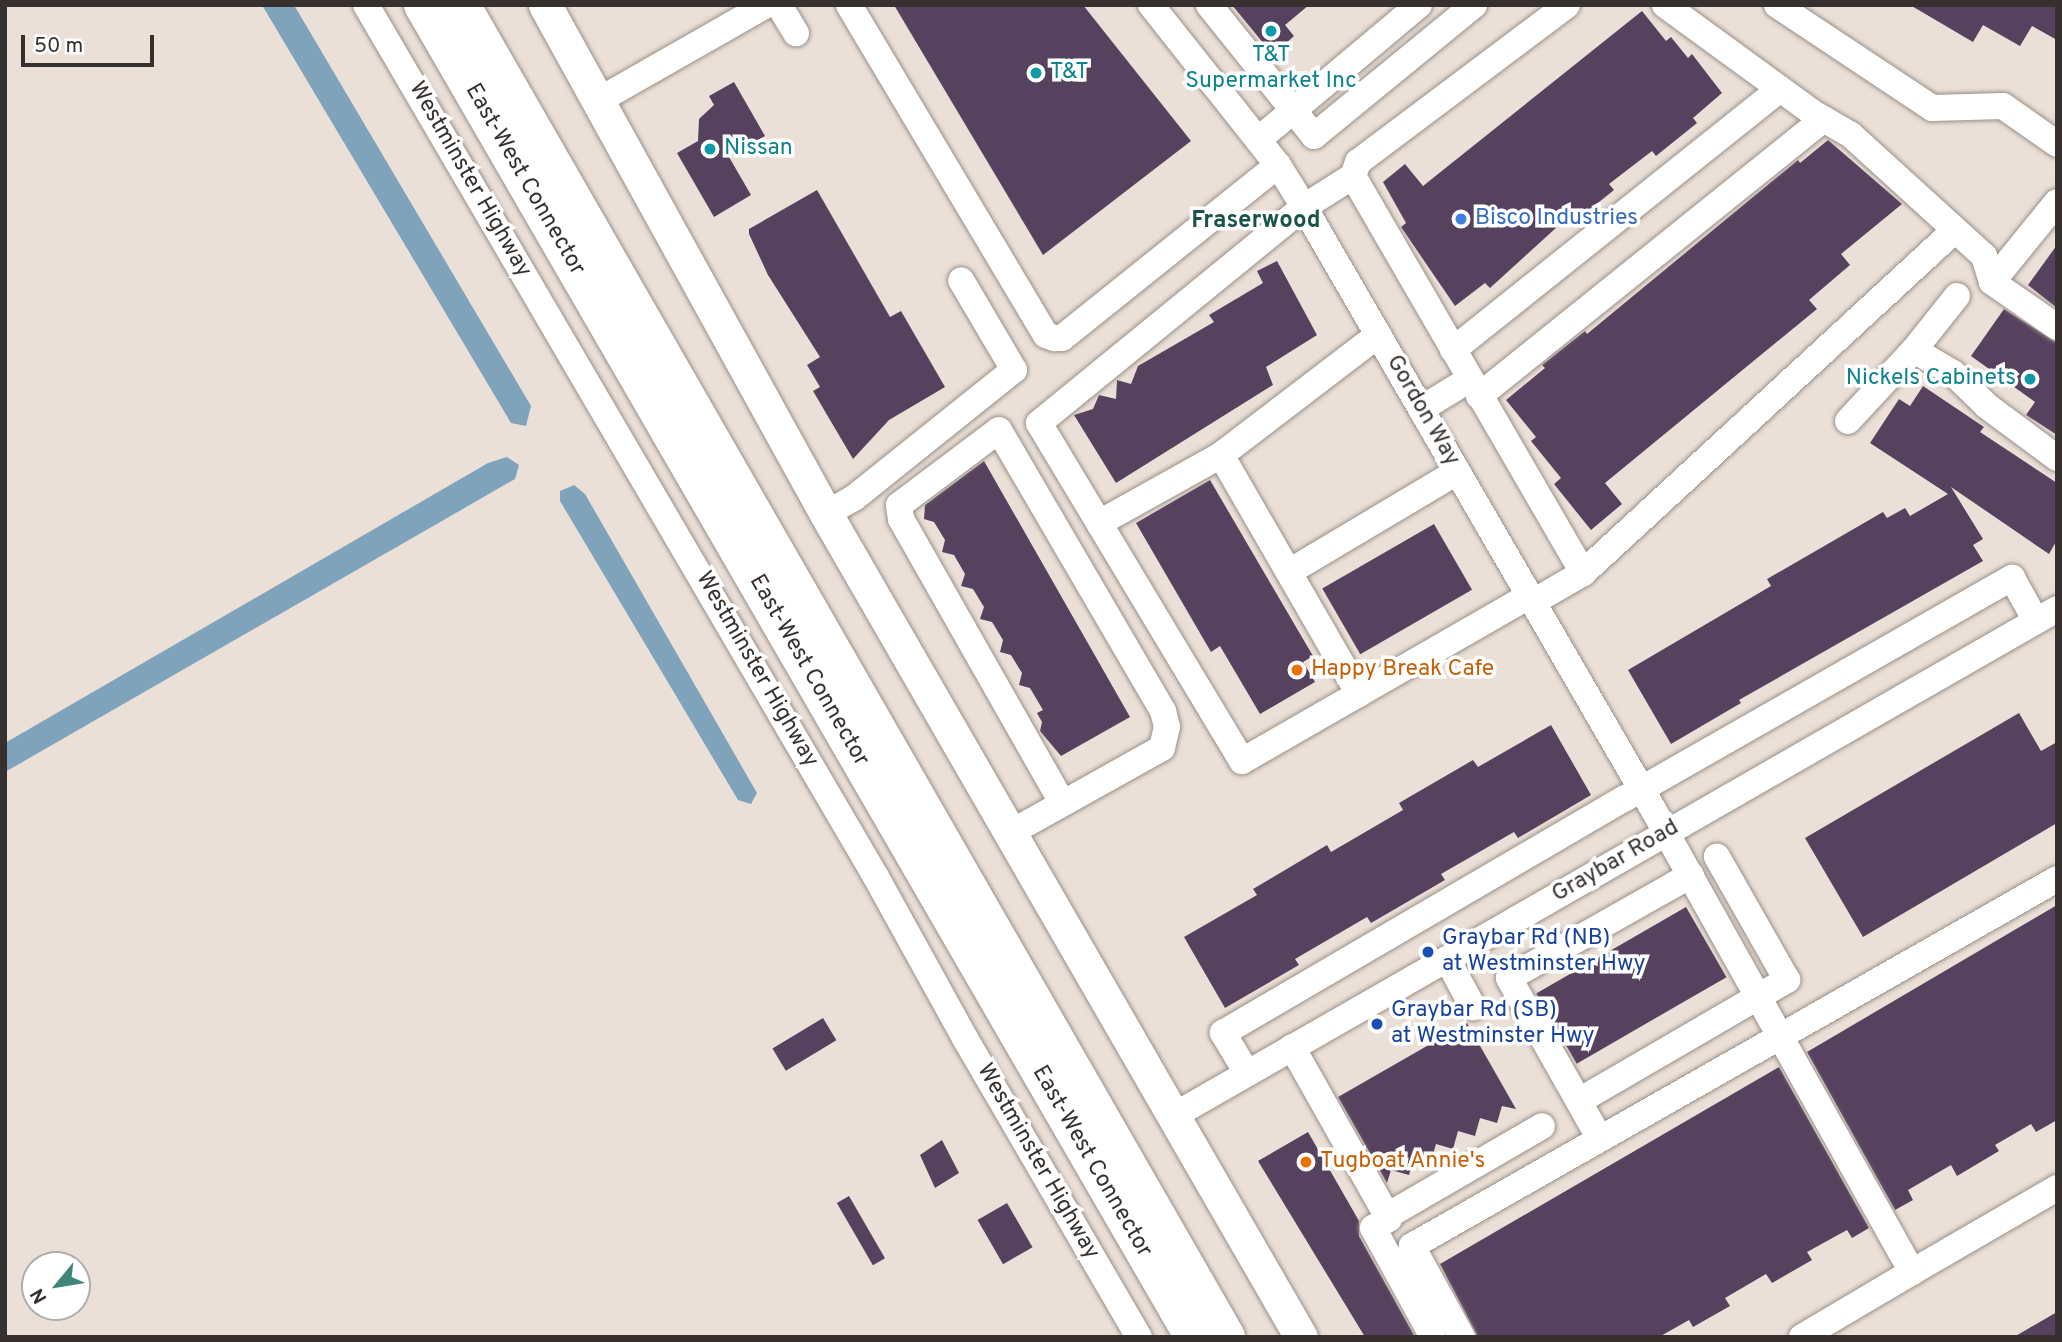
<!DOCTYPE html>
<style>
body{margin:0}
#map{position:relative;width:2062px;height:1342px;overflow:hidden;background:#ebe0d7;font-family:Overpass,sans-serif}
div>[style]{position:absolute}
.water>*{inset:0;background:#7fa3bb}
.building>*{inset:0;background:#56425f;transform-origin:0 0}
.roads{filter:drop-shadow(0 0 2px #998f87) drop-shadow(0 0 2px #998f87)}
.minor>*{height:26px;margin:-13px;padding:0 13px;transform-origin:13px;border-radius:13px;background:#fff}
.major>*{height:33px;margin:-16.5px;padding:0 16.5px;transform-origin:16.5px;border-radius:16.5px;background:#fff}
.highway>*{height:38px;margin:-19px;padding:0 19px;transform-origin:19px;border-radius:19px;background:#fff}
.dots>*{width:19px;height:19px;translate:-50% -50%;box-sizing:border-box;border:4px solid #fff;border-radius:50%}
span{translate:-50% -50%;white-space:nowrap;text-align:center;line-height:1.15;-webkit-text-stroke:7px #fff;paint-order:stroke}
.culture-label{font-size:23px;color:#0d838f}
.left{translate:0 -50%;text-align:left}
.right{translate:-100% -50%;text-align:right}
.street-label{font-size:23px;color:#36312e}
.shop-label{font-size:23px;color:#366cbe}
.food-label{font-size:23px;color:#c56008}
.transit-label{font-size:23px;color:#164399}
.neighbourhood-label{font-size:24px;color:#1a534a;font-weight:700}
.frame{position:absolute;inset:0;border:7px solid #36312e;pointer-events:none}
.north{position:absolute;left:21px;top:1251px;width:70px;height:70px;box-sizing:border-box;background:#fff;border:2px solid #afadab;border-radius:50%;rotate:240deg;font-size:19px;font-weight:700;line-height:28px;text-align:center;color:#36312e}
.north::after{content:'';display:block;margin:auto;width:24px;height:32px;background:#40857a;clip-path:polygon(50% 0,100% 100%,50% 72%,0 100%)}
.scale{position:absolute;left:21px;top:35px;width:133px;height:32px;box-sizing:border-box;border:4px solid #36312e;border-top:0;padding-left:9px;font-size:21px;line-height:24px;white-space:nowrap;color:#36312e;-webkit-text-stroke:5px #fff;paint-order:stroke}
</style>
<div id="map">
<div class="water">
<div style="clip-path:polygon(262px 5px,294px 5px,531px 406px,526px 426px,511px 423px)"></div>
<div style="clip-path:polygon(507px 457px,519px 465px,515px 479px,5px 772px,5px 743px,488px 463px)"></div>
<div style="clip-path:polygon(574px 485px,585px 494px,757px 793px,751px 804px,738px 800px,560px 501px,560px 491px)"></div>
</div>
<div class="building">
<div style="clip-path:polygon(894px 5px,1083px 5px,1191px 141px,1043px 255px)"></div>
<div style="clip-path:polygon(1232px 5px,1309px 5px,1285px 25px,1294px 36px,1273px 55px)"></div>
<div style="clip-path:polygon(1910px 5px,2057px 5px,2057px 40px,2032px 26px,2020px 46px,1983px 25px,1973px 42px)"></div>
<div style="clip-path:polygon(1642px 11px,1666px 41px,1671px 37px,1688px 58px,1692px 54px,1722px 93px,1693px 118px,1697px 123px,1656px 156px,1652px 151px,1609px 184px,1614px 190px,1573px 223px,1568px 217px,1490px 288px,1485px 283px,1455px 306px,1401px 227px,1406px 223px,1383px 182px,1405px 164px,1423px 186px)"></div>
<div style="clip-path:polygon(734px 82px,765px 136px,729px 157px,751px 195px,714px 217px,677px 153px,698px 141px,699px 119px,714px 105px,709px 96px)"></div>
<div style="clip-path:polygon(1828px 140px,1902px 204px,1841px 254px,1850px 265px,1809px 300px,1817px 309px,1605px 483px,1622px 504px,1591px 530px,1554px 484px,1561px 478px,1531px 441px,1536px 437px,1506px 400px,1545px 368px,1542px 365px,1585px 331px,1587px 334px,1798px 160px,1800px 163px)"></div>
<div style="clip-path:polygon(817px 190px,890px 317px,901px 311px,945px 387px,889px 420px,853px 459px,813px 391px,820px 387px,807px 365px,820px 357px,768px 275px,749px 234px,749px 229px)"></div>
<div style="clip-path:polygon(2057px 245px,2057px 308px,2028px 285px)"></div>
<div style="clip-path:polygon(1277px 261px,1317px 335px,1266px 367px,1273px 385px,1116px 483px,1074px 415px,1093px 409px,1099px 395px,1116px 399px,1117px 380px,1131px 384px,1138px 366px,1214px 322px,1209px 315px,1263px 283px,1257px 271px)"></div>
<div style="clip-path:polygon(2004px 309px,2057px 343px,2057px 435px,2026px 415px,2035px 402px,1971px 356px)"></div>
<div style="clip-path:polygon(1923px 386px,1984px 427px,1980px 432px,2057px 483px,2057px 540px,2049px 554px,1951px 487px,1983px 539px,1973px 545px,1983px 561px,1739px 700px,1741px 703px,1671px 744px,1628px 670px,1771px 586px,1767px 579px,1883px 512px,1887px 518px,1905px 508px,1910px 516px,1948px 494px,1870px 443px,1899px 399px,1910px 406px)"></div>
<div style="clip-path:polygon(984px 461px,1130px 717px,1061px 756px,1040px 731px,1042px 722px,1037px 713px,1043px 710px,1030px 688px,1019px 685px,1022px 673px,1011px 655px,1000px 652px,1003px 640px,992px 622px,980px 619px,984px 607px,973px 589px,961px 586px,965px 574px,954px 555px,942px 552px,945px 540px,934px 522px,924px 519px,925px 505px)"></div>
<div style="clip-path:polygon(1210px 480px,1313px 656px,1303px 662px,1315px 682px,1260px 714px,1220px 646px,1211px 652px,1136px 523px)"></div>
<div style="left:1434px;top:524px;width:76px;height:129px;rotate:60deg"></div>
<div style="clip-path:polygon(2019px 713px,2041px 751px,2057px 742px,2057px 823px,1863px 937px,1805px 838px)"></div>
<div style="clip-path:polygon(1551px 725px,1591px 795px,1518px 838px,1514px 832px,1441px 874px,1445px 880px,1371px 923px,1367px 917px,1295px 959px,1299px 965px,1225px 1008px,1184px 937px,1257px 895px,1253px 889px,1327px 845px,1331px 852px,1403px 810px,1399px 803px,1473px 760px,1478px 767px)"></div>
<div style="clip-path:polygon(2057px 905px,2057px 1120px,2036px 1132px,2031px 1124px,1995px 1145px,1999px 1151px,1957px 1176px,1951px 1165px,1908px 1190px,1913px 1200px,1895px 1210px,1807px 1052px)"></div>
<div style="left:1686px;top:907px;width:81px;height:173px;rotate:60deg"></div>
<div style="left:823px;top:1018px;width:26px;height:59px;rotate:59deg"></div>
<div style="clip-path:polygon(1467px 1023px,1516px 1109px,1502px 1106px,1497px 1123px,1480px 1118px,1475px 1136px,1458px 1131px,1453px 1149px,1436px 1144px,1431px 1161px,1414px 1157px,1409px 1175px,1391px 1170px,1387px 1183px,1338px 1097px)"></div>
<div style="clip-path:polygon(1779px 1067px,1869px 1228px,1852px 1238px,1847px 1230px,1807px 1252px,1812px 1260px,1772px 1283px,1766px 1274px,1725px 1298px,1730px 1306px,1693px 1327px,1689px 1320px,1659px 1337px,1478px 1337px,1440px 1264px)"></div>
<div style="clip-path:polygon(1308px 1132px,1359px 1221px,1359px 1236px,1415px 1337px,1365px 1337px,1258px 1161px)"></div>
<div style="clip-path:polygon(942px 1140px,959px 1173px,935px 1188px,920px 1155px)"></div>
<div style="left:849px;top:1196px;width:72px;height:14px;rotate:60deg"></div>
<div style="left:1007px;top:1203px;width:51px;height:34px;rotate:60deg"></div>
<div style="clip-path:polygon(2057px 1312px,2057px 1337px,2014px 1337px)"></div>
</div>
<div class="roads">
<div class="minor">
<div style="left:366px;top:5px;width:1010px;rotate:59.68deg"></div>
<div style="left:876px;top:877px;width:186px;rotate:61.1deg"></div>
<div style="left:966px;top:1040px;width:344px;rotate:59.8deg"></div>
<div style="left:779px;top:5px;width:33px;rotate:59deg"></div>
<div style="left:849px;top:5px;width:384px;rotate:59.2deg"></div>
<div style="left:1046px;top:335px;width:9px;rotate:21deg"></div>
<div style="left:1054px;top:338px;width:8px"></div>
<div style="left:1062px;top:338px;width:277px;rotate:-38.7deg"></div>
<div style="left:1151px;top:5px;width:204px;rotate:51.6deg"></div>
<div style="left:1278px;top:165px;width:49px;rotate:58.2deg"></div>
<div style="left:1304px;top:207px;width:696px;rotate:59.9deg"></div>
<div style="left:1653px;top:809px;width:531px;rotate:60.78deg"></div>
<div style="left:1912px;top:1272px;width:128px;rotate:149.4deg"></div>
<div style="left:1209px;top:5px;width:168px;rotate:51.3deg"></div>
<div style="left:1314px;top:136px;width:207px;rotate:-39.3deg"></div>
<div style="left:1665px;top:5px;width:183px;rotate:36.1deg"></div>
<div style="left:1813px;top:113px;width:44px;rotate:30.1deg"></div>
<div style="left:1851px;top:135px;width:180px;rotate:42.3deg"></div>
<div style="left:1984px;top:256px;width:27px;rotate:73deg"></div>
<div style="left:1992px;top:282px;width:79px;rotate:34.7deg"></div>
<div style="left:1777px;top:5px;width:186px;rotate:33.6deg"></div>
<div style="left:1932px;top:108px;width:71px;rotate:-1.6deg"></div>
<div style="left:2003px;top:106px;width:66px;rotate:35.1deg"></div>
<div style="left:596px;top:102px;width:196px;rotate:-29.7deg"></div>
<div style="left:1258px;top:140px;width:210px;rotate:-40deg"></div>
<div style="left:1353px;top:176px;width:459px;rotate:59.9deg"></div>
<div style="left:1992px;top:282px;width:103px;rotate:-50.9deg"></div>
<div style="left:1453px;top:350px;width:418px;rotate:-38.6deg"></div>
<div style="left:1914px;top:350px;width:69px;rotate:-51.5deg"></div>
<div style="left:1479px;top:396px;width:442px;rotate:-38.8deg"></div>
<div style="left:1421px;top:409px;width:57px;rotate:-31.5deg"></div>
<div style="left:1848px;top:421px;width:97px;rotate:-47.1deg"></div>
<div style="left:1914px;top:350px;width:45px;rotate:30.5deg"></div>
<div style="left:1953px;top:373px;width:47px;rotate:44.1deg"></div>
<div style="left:1987px;top:406px;width:87px;rotate:36.6deg"></div>
<div style="left:1221px;top:455px;width:276px;rotate:60deg"></div>
<div style="left:826px;top:514px;width:32px;rotate:-30deg"></div>
<div style="left:854px;top:498px;width:205px;rotate:-38.7deg"></div>
<div style="left:1014px;top:370px;width:104px;rotate:-120.5deg"></div>
<div style="left:1099px;top:523px;width:140px;rotate:-29.1deg"></div>
<div style="left:1221px;top:455px;width:198px;rotate:-37.4deg"></div>
<div style="left:1289px;top:572px;width:196px;rotate:-30.8deg"></div>
<div style="left:1529px;top:596px;width:331px;rotate:150.1deg"></div>
<div style="left:1242px;top:761px;width:394px;rotate:-121deg"></div>
<div style="left:1039px;top:423px;width:342px;rotate:-39.2deg"></div>
<div style="left:1304px;top:207px;width:58px;rotate:-32.3deg"></div>
<div style="left:1353px;top:176px;width:15px;rotate:-70deg"></div>
<div style="left:1358px;top:162px;width:261px;rotate:-36.9deg"></div>
<div style="left:1533px;top:602px;width:58px;rotate:-30.1deg"></div>
<div style="left:1583px;top:573px;width:506px;rotate:-42.68deg"></div>
<div style="left:1010px;top:833px;width:174px;rotate:-29.2deg"></div>
<div style="left:1162px;top:748px;width:22px;rotate:-77deg"></div>
<div style="left:1167px;top:727px;width:16px;rotate:-104deg"></div>
<div style="left:1163px;top:711px;width:325px;rotate:-120.3deg"></div>
<div style="left:999px;top:430px;width:125px;rotate:143.1deg"></div>
<div style="left:899px;top:505px;width:14px;rotate:82deg"></div>
<div style="left:901px;top:519px;width:326px;rotate:60.4deg"></div>
<div style="left:1447px;top:959px;width:55px;rotate:61.6deg"></div>
<div style="left:1292px;top:1047px;width:197px;rotate:60.6deg"></div>
<div style="left:1389px;top:1219px;width:18px;rotate:151deg"></div>
<div style="left:1373px;top:1228px;width:124px;rotate:61.2deg"></div>
<div style="left:1247px;top:1073px;width:47px;rotate:-121deg"></div>
<div style="left:1223px;top:1033px;width:464px;rotate:-30.3deg"></div>
<div style="left:1624px;top:799px;width:447px;rotate:-29.7deg"></div>
<div style="left:2012px;top:578px;width:49px;rotate:60.8deg"></div>
<div style="left:1579px;top:1101px;width:241px;rotate:-30.2deg"></div>
<div style="left:1787px;top:980px;width:142px;rotate:-119.6deg"></div>
<div style="left:1175px;top:1115px;width:1017px;rotate:-29.84deg"></div>
<div style="left:1600px;top:1139px;width:185px;rotate:-119.5deg"></div>
<div style="left:1509px;top:978px;width:209px;rotate:-29.5deg"></div>
<div style="left:1387px;top:1216px;width:179px;rotate:-30.1deg"></div>
<div style="left:1912px;top:1272px;width:168px;rotate:-30.1deg"></div>
<div style="left:1462px;top:1337px;width:104px;rotate:-118.8deg"></div>
<div style="left:1412px;top:1246px;width:742px;rotate:-29.64deg"></div>
</div>
<div class="major">
<div style="left:545px;top:5px;width:581px;rotate:61.1deg"></div>
<div style="left:826px;top:514px;width:950px;rotate:60.01deg"></div>
</div>
<div class="highway">
<div style="left:423px;top:5px;width:1539px;rotate:59.94deg"></div>
<div style="left:461px;top:5px;width:1536px;rotate:60.13deg"></div>
</div>
</div>
<div class="dots">
<div style="left:1271px;top:31px;background:#0f9aa8"></div>
<div style="left:1036px;top:73px;background:#0f9aa8"></div>
<div style="left:710px;top:149px;background:#0f9aa8"></div>
<div style="left:1461px;top:219px;background:#3f7fe0"></div>
<div style="left:2030px;top:379px;background:#0f9aa8"></div>
<div style="left:1297px;top:670px;background:#e8710a"></div>
<div style="left:1428px;top:952px;background:#1a4fb4"></div>
<div style="left:1377px;top:1024px;background:#1a4fb4"></div>
<div style="left:1306px;top:1162px;background:#e8710a"></div>
</div>
<div class="culture-label">
<span style="left:1271px;top:69px">T&amp;T<br>Supermarket Inc</span>
<span class="left" style="left:1050px;top:73px">T&amp;T</span>
<span class="left" style="left:724px;top:149px">Nissan</span>
<span class="right" style="left:2016px;top:379px">Nickels Cabinets</span>
</div>
<div class="street-label">
<span style="left:469px;top:180px;rotate:60deg">Westminster Highway</span>
<span style="left:524px;top:180px;rotate:60deg">East-West Connector</span>
<span style="left:1422px;top:411px;rotate:60deg">Gordon Way</span>
<span style="left:756px;top:670px;rotate:60deg">Westminster Highway</span>
<span style="left:808px;top:671px;rotate:60deg">East-West Connector</span>
<span style="left:1616px;top:862px;rotate:-30deg">Graybar Road</span>
<span style="left:1037px;top:1162px;rotate:60deg">Westminster Highway</span>
<span style="left:1091px;top:1162px;rotate:60deg">East-West Connector</span>
</div>
<div class="shop-label">
<span class="left" style="left:1475px;top:219px">Bisco Industries</span>
</div>
<div class="food-label">
<span class="left" style="left:1311px;top:670px">Happy Break Cafe</span>
<span class="left" style="left:1320px;top:1162px">Tugboat Annie's</span>
</div>
<div class="transit-label">
<span class="left" style="left:1442px;top:952px">Graybar Rd (NB)<br>at Westminster Hwy</span>
<span class="left" style="left:1391px;top:1024px">Graybar Rd (SB)<br>at Westminster Hwy</span>
</div>
<div class="neighbourhood-label">
<span style="left:1256px;top:222px">Fraserwood</span>
</div>
<div class="frame"></div>
<div class="north">N</div>
<div class="scale">50 m</div>
</div>
